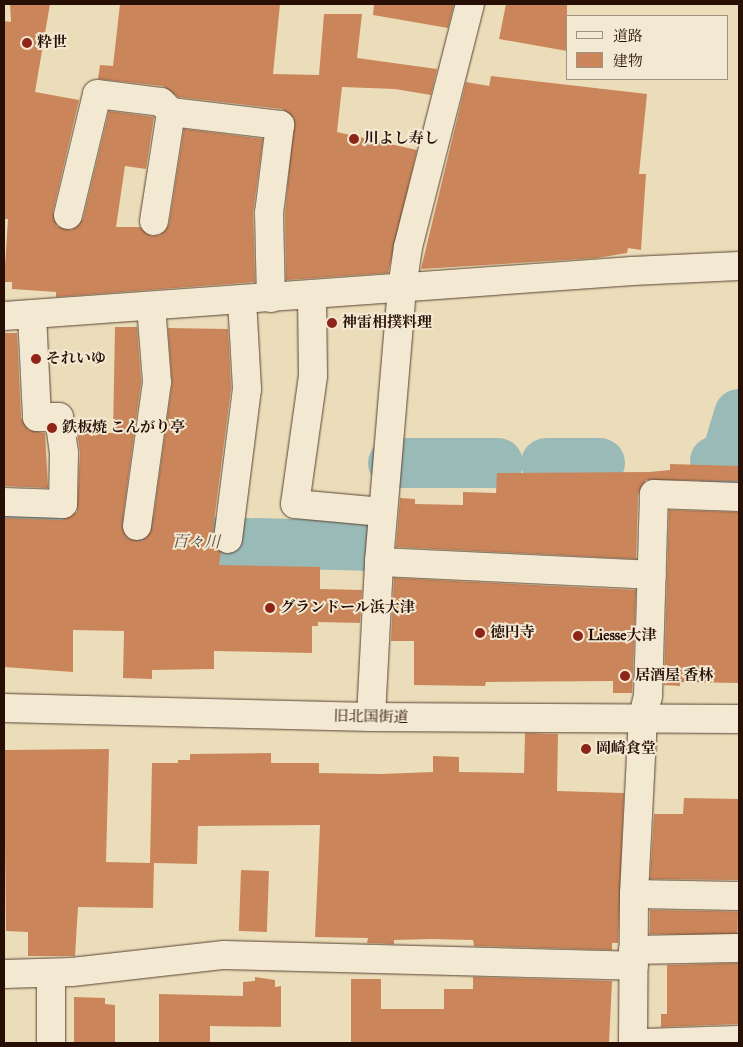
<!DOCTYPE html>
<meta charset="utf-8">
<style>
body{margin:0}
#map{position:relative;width:743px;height:1047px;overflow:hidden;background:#ecddba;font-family:"IM FELL Great Primer","Noto Serif JP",serif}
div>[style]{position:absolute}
.river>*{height:50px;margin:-25px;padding:0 25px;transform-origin:25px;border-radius:25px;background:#9abab7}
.building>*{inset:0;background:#ca865a;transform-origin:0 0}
.roads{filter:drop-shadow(0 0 1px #594233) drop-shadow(0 0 1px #594233)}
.minor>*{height:28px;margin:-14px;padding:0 14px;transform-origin:14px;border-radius:14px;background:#f3e9d2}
.dots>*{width:14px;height:14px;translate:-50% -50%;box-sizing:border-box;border:2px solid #f3e9d2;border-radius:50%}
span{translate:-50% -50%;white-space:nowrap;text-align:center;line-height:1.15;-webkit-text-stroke:4px #f3e9d2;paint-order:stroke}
.poi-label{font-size:15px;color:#280f06;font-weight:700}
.left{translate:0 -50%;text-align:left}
.street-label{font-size:15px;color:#280f06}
.water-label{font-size:16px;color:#504b44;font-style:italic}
.frame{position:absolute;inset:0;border:5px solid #280f06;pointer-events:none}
.legend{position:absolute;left:566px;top:15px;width:162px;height:65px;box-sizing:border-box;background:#f3e9d2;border:1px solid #a29280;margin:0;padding:6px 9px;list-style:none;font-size:15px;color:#280f06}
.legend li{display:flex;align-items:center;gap:10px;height:25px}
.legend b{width:25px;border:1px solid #a29280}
</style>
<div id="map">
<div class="river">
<div style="left:715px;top:461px;width:10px"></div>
<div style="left:725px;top:461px;width:49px;rotate:-73.4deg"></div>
<div style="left:393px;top:463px;width:105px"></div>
<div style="left:546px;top:463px;width:54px"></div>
<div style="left:4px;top:537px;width:362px;rotate:1.4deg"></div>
<div style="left:366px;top:546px;width:22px;rotate:-80deg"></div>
</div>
<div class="building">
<div style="clip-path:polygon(10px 4px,50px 4px,35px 92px,79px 100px,53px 211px,57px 226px,72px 230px,83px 219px,109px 111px,154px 117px,146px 169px,125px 166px,116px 227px,140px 227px,151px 236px,160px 235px,169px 224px,184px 129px,263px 139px,253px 213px,255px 282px,56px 297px,56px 292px,12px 289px,12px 282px,4px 282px,8px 219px,4px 219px,4px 21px,11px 22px)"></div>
<div style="clip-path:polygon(120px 4px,280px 4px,273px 74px,319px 75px,324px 14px,362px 14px,357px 58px,437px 69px,431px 95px,395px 89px,342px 87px,337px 132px,417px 150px,388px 273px,286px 280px,285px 214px,294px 118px,282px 109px,178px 97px,163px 86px,98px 79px,100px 65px,113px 66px)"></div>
<div style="clip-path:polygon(374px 4px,454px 4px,448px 28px,373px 15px)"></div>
<div style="clip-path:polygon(506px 4px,567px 4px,567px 51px,499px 39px)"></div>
<div style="clip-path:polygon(491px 76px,647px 94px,639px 174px,646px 174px,641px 250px,628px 248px,627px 253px,597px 258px,421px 269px,466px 82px,489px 86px)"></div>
<div style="clip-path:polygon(115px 327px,137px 327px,141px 382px,122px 524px,127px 538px,142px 541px,152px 528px,172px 384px,168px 328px,228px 329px,231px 388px,212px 537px,214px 545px,221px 552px,219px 565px,320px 567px,320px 589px,362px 590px,360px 623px,318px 622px,318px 626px,312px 626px,312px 653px,214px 651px,214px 669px,152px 670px,152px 679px,123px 678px,124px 631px,73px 630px,73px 672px,4px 667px,4px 518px,62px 520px,77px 512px,80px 453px,77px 431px,113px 433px)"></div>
<div style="clip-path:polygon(4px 333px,17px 333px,21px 418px,29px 430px,45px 433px,48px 488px,4px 486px)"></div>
<div style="clip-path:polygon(670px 464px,739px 466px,739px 481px,646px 480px,638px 494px,636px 559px,396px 547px,400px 498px,415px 499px,415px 504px,463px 505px,463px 492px,496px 493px,497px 473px,649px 472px,670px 470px)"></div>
<div style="clip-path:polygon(669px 510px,739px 512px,739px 683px,680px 682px,680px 686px,664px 685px)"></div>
<div style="clip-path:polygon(394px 578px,636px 590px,632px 693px,613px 693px,613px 681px,486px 682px,485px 686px,414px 685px,414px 641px,391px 641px)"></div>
<div style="clip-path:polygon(525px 733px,558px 734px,557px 791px,624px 793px,618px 943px,612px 943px,612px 950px,474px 946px,473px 940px,431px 939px,394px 940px,394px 944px,367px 943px,368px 938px,315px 937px,320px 825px,198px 826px,197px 864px,154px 863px,153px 908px,78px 907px,75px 956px,28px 956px,28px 932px,6px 931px,4px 750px,109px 749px,106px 862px,150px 863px,152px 763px,178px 763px,178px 760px,190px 760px,190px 754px,271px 753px,271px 763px,319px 763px,319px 773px,381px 774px,433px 772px,433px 756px,459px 757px,459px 772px,524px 773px)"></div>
<div style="clip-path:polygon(684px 798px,739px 799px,739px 880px,650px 879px,654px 814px,683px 814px)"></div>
<div style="left:241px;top:870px;width:28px;height:61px;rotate:2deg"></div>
<div style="left:650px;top:910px;width:88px;height:24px;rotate:1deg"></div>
<div style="clip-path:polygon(739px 963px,739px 1024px,661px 1027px,661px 1014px,667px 1014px,667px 965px)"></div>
<div style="clip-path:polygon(255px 977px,275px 980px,275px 987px,281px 986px,281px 1027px,210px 1026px,210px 1043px,159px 1043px,159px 994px,243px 996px,243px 982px,255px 981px)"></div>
<div style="clip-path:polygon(473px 977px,612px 981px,609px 1043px,351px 1043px,351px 979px,381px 979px,381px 1009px,444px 1009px,444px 989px,473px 989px)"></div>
<div style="clip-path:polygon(74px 997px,105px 998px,105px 1004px,115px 1005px,115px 1043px,74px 1043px)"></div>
</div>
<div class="roads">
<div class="minor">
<div style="left:68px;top:215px;width:124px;rotate:-76.5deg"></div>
<div style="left:97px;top:94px;width:64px;rotate:7.1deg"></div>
<div style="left:161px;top:102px;width:14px;rotate:45deg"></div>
<div style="left:154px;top:221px;width:110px;rotate:-81.1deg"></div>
<div style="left:171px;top:112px;width:110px;rotate:6.8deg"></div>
<div style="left:280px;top:125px;width:89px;rotate:97.1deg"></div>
<div style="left:269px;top:213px;width:85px;rotate:88.7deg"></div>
<div style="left:312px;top:295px;width:81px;rotate:89.3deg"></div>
<div style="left:313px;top:376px;width:129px;rotate:98deg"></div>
<div style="left:295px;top:504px;width:88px;rotate:5.2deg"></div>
<div style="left:4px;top:316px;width:630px;rotate:-4.1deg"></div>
<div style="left:632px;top:271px;width:107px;rotate:-2.7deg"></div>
<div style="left:4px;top:502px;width:59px;rotate:1.9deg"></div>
<div style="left:63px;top:504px;width:51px;rotate:-88.9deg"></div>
<div style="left:64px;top:453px;width:36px;rotate:-98deg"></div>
<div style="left:59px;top:417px;width:22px;rotate:180deg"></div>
<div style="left:37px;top:417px;width:103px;rotate:-92.8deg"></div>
<div style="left:137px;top:526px;width:145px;rotate:-82.1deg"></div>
<div style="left:157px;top:382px;width:76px;rotate:-94.5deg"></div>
<div style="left:228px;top:539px;width:151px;rotate:-82.8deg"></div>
<div style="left:247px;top:389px;width:89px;rotate:-93.2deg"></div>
<div style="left:379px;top:562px;width:273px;rotate:2.7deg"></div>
<div style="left:4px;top:708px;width:367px;rotate:1.4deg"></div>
<div style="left:371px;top:717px;width:368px;rotate:0.3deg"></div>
<div style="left:371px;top:717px;width:155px;rotate:-87deg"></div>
<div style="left:379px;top:562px;width:275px;rotate:-85.2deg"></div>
<div style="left:402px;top:288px;width:41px;rotate:-81.7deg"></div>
<div style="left:408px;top:247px;width:251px;rotate:-75.7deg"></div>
<div style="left:634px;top:894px;width:105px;rotate:1.1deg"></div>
<div style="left:633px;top:950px;width:103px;rotate:-1.1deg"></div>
<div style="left:4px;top:974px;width:68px;rotate:-1.7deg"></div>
<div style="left:72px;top:972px;width:153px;rotate:-6.4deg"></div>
<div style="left:224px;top:955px;width:410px;rotate:1.5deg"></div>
<div style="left:51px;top:974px;width:69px;rotate:90deg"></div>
<div style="left:633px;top:1043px;width:149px;rotate:-89.6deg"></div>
<div style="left:634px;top:894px;width:177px;rotate:-87.1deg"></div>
<div style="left:643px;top:717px;width:22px;rotate:-77deg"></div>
<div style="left:648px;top:696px;width:202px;rotate:-88.3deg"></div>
<div style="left:654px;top:494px;width:85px;rotate:2deg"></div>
<div style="left:643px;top:1043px;width:96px;rotate:-1.8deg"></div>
</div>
</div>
<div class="dots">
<div style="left:27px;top:43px;background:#8f2418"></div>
<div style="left:354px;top:139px;background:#8f2418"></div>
<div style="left:332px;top:323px;background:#8f2418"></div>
<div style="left:36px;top:359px;background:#8f2418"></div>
<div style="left:52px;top:428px;background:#8f2418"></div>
<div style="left:270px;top:608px;background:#8f2418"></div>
<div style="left:480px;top:633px;background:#8f2418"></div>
<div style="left:578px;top:636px;background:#8f2418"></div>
<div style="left:625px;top:676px;background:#8f2418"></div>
<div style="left:586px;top:749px;background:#8f2418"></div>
</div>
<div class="poi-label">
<span class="left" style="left:37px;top:43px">粋世</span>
<span class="left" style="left:364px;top:139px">川よし寿し</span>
<span class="left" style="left:342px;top:323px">神雷相撲料理</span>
<span class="left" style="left:46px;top:359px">それいゆ</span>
<span class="left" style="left:62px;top:428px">鉄板焼 こんがり亭</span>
<span class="left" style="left:280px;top:608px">グランドール浜大津</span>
<span class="left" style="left:490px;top:633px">徳円寺</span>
<span class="left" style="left:588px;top:636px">Liesse大津</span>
<span class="left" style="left:635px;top:676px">居酒屋 香林</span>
<span class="left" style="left:596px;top:749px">岡崎食堂</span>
</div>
<div class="street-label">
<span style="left:371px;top:717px;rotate:1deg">旧北国街道</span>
</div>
<div class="water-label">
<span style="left:196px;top:542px;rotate:1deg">百々川</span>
</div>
<div class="frame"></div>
<ul class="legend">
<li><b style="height:6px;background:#f3e9d2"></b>道路</li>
<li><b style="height:14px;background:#ca865a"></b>建物</li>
</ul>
</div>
